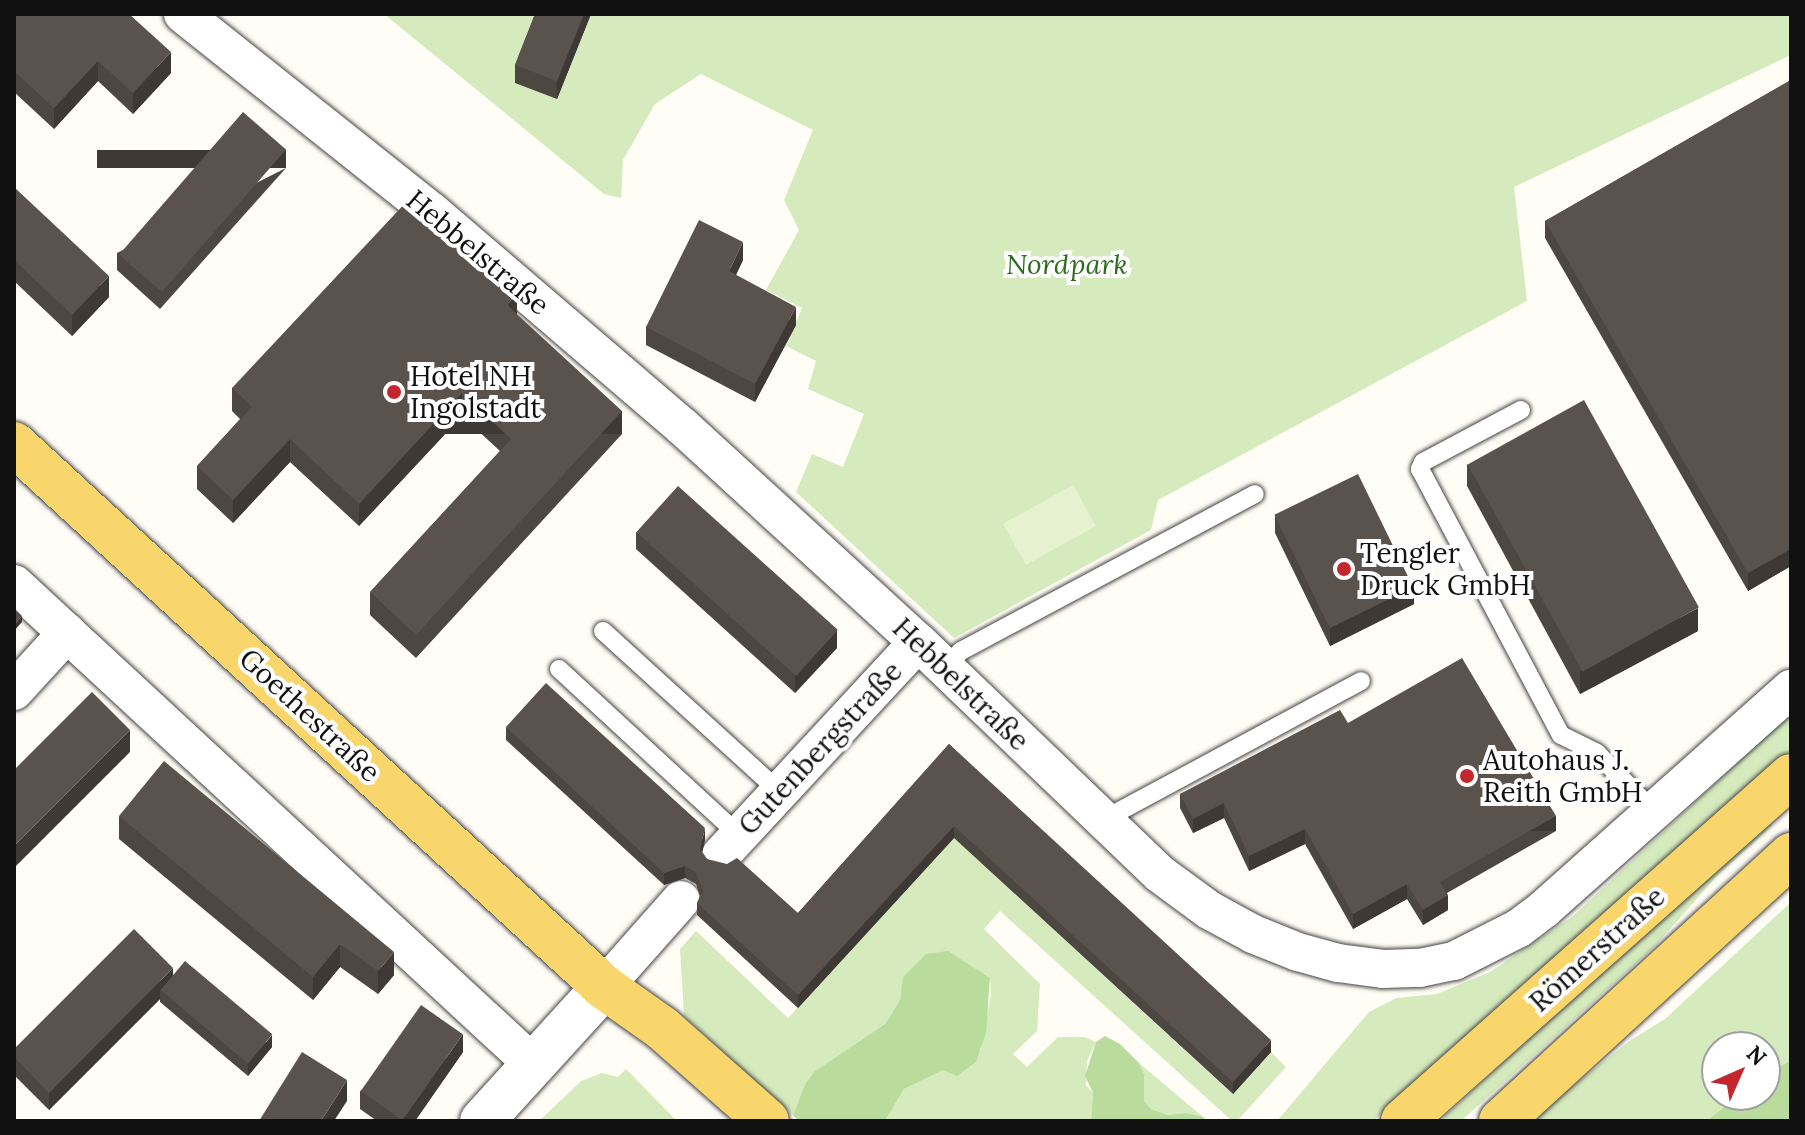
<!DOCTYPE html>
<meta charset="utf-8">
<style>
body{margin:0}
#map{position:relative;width:1805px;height:1135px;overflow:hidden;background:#fffdf5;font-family:Lora,serif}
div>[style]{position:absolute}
.green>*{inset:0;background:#d5ebbd}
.forest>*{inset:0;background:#b9dc9c}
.pitch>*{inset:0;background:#e6f2cf;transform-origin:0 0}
.roads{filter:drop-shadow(0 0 2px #444) drop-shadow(0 0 2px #444)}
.service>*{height:18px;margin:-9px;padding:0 9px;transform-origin:9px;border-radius:9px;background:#fff}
.minor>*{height:38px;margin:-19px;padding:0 19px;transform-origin:19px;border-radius:19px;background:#fff}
.tertiary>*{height:44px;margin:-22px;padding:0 22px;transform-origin:22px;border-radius:22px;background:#fff}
.primary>*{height:44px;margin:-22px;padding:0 22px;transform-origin:22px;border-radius:22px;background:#f9d66b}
.wall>*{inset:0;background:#4d4742}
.shaded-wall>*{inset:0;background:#3f3936;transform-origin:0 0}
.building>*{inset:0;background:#5a524d;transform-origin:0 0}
.dots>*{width:22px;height:22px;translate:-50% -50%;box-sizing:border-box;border:4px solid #fff;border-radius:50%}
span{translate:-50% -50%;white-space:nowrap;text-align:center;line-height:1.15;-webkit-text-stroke:8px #fff;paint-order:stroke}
.street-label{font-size:28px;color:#111}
.park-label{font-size:28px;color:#2f6b1f;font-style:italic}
.poi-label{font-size:28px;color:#111}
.left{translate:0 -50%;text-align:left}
.frame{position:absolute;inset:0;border:16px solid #111;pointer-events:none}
.north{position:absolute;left:1701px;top:1031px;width:80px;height:80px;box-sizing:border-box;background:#fff;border:2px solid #a0a0a0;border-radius:50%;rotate:45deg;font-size:22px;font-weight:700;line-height:32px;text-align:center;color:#111}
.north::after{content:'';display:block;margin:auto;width:28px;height:36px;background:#c4262e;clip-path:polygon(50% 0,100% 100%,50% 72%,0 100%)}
</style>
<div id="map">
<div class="green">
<div style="clip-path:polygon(384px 14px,1791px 14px,1791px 55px,1514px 187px,1527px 301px,1158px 500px,1151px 530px,954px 638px,796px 492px,812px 454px,843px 467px,864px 414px,808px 389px,816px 361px,786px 346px,802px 308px,766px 290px,799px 230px,784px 200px,813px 130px,701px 74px,655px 104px,623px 160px,621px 198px,604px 194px)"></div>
<div style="clip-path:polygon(1791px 713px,1791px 751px,1373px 1121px,1277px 1121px,1369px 1012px,1396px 998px,1437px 994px,1490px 972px,1572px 917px)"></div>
<div style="clip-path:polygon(1767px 819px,1772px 826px,1717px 876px,1654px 947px,1461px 1121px,1440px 1121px)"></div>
<div style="clip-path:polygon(954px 838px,1232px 1094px,1271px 1052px,1286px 1067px,1237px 1121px,1232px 1121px,1000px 911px,984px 929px,1040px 984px,1037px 1031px,1013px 1054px,1027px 1067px,1058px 1037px,1085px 1037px,1096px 1042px,1087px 1061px,1086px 1085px,1093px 1093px,1091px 1121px,885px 1121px,904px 1089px,981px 1050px,991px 994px,990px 978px,904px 976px,900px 1000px,885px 1024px,815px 1071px,805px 1084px,793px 1115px,684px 1016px,680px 949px,696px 931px,788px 1018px)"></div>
<div style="clip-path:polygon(1791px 902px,1791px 1060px,1765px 1075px,1765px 1047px,1717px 1047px,1717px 1095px,1738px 1095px,1707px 1121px,1528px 1121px,1631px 1040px,1665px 1019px)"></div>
<div style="clip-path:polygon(1139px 1063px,1203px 1117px,1208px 1121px,1185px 1113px,1168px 1115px,1151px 1109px,1144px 1101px,1144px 1074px)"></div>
<div style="clip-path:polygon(626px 1069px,677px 1121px,539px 1121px,581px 1081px,602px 1073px,618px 1077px)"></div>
</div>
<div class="forest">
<div style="clip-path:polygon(948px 951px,990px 978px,986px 1033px,976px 1062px,957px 1076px,943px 1070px,904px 1089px,885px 1121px,799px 1121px,793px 1115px,805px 1084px,815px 1071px,885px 1024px,900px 1000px,903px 977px,926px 954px)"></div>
<div style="clip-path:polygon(1105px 1036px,1120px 1044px,1139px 1063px,1144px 1074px,1144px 1101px,1151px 1109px,1168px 1115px,1185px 1113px,1203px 1117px,1206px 1121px,1091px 1121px,1093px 1093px,1085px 1076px,1096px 1042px)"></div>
<div style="clip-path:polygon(1791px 1060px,1791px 1121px,1707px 1121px,1738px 1095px,1765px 1095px,1765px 1075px)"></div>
</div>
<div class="pitch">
<div style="left:1073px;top:485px;width:47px;height:80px;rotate:61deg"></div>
</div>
<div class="roads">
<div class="service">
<div style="left:1521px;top:410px;width:111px;rotate:152deg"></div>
<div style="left:1423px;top:462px;width:8px;rotate:113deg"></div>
<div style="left:1420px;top:469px;width:301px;rotate:62.1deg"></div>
<div style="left:1561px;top:735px;width:40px;rotate:26.6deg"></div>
<div style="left:1597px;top:753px;width:82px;rotate:46deg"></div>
<div style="left:603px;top:631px;width:239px;rotate:42.3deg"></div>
<div style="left:945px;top:668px;width:23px;rotate:-47deg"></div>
<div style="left:961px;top:651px;width:333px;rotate:-28.1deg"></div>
<div style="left:559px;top:669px;width:246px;rotate:42.7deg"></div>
<div style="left:1103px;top:820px;width:293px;rotate:-28.3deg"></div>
</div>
<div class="minor">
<div style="left:183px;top:14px;width:318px;rotate:38.5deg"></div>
<div style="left:432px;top:212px;width:330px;rotate:40.6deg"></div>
<div style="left:683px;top:427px;width:319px;rotate:42.5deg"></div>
<div style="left:918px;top:642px;width:335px;rotate:43.8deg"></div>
<div style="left:1160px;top:874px;width:61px;rotate:36.3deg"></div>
<div style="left:1209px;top:910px;width:50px;rotate:28.6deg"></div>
<div style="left:1253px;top:934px;width:48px;rotate:21.8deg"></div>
<div style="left:1298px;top:952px;width:41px;rotate:15.4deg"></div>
<div style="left:1338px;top:963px;width:45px;rotate:7.6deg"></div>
<div style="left:1383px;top:969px;width:37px;rotate:-2deg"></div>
<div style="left:1420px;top:968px;width:35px;rotate:-12deg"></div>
<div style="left:1454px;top:961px;width:73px;rotate:-26.9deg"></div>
<div style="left:1519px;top:928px;width:31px;rotate:-37deg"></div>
<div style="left:1544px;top:909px;width:331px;rotate:-41.7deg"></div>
<div style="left:14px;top:584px;width:708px;rotate:42.77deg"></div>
<div style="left:14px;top:691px;width:79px;rotate:-47.6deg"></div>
<div style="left:721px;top:855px;width:290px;rotate:-47.2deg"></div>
<div style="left:604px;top:987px;width:116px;rotate:-48.5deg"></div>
</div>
<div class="tertiary">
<div style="left:482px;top:1121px;width:181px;rotate:-47.7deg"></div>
</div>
<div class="primary">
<div style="left:14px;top:444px;width:802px;rotate:42.62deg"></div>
<div style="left:604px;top:987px;width:71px;rotate:35.3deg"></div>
<div style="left:662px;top:1028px;width:140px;rotate:41.5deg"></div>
<div style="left:1403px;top:1121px;width:519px;rotate:-41.64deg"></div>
<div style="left:1501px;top:1121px;width:394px;rotate:-42.5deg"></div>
</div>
</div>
<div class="wall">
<div style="clip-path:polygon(14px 14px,171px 73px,133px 114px,98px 81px,54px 129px,14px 92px)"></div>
<div style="clip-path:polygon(535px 14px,591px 14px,557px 99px,515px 83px,515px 65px)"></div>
<div style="clip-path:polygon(1791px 80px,1791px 566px,1748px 591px,1545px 238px,1545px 221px)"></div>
<div style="clip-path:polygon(286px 168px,160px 309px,117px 270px,117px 253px)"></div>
<div style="clip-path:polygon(14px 187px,109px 297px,72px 336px,14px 281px)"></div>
<div style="clip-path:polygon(743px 260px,736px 275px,796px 325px,755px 402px,646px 345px,646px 327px)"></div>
<div style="clip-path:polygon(517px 315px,622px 434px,416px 658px,370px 615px,370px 592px,500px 451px,462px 416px,359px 526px,290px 462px,233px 523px,197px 489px,197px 466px,240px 419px,232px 411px,232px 388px)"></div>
<div style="clip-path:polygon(1467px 464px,1698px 631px,1580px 694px,1467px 486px)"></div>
<div style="clip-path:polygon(1275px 516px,1414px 604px,1330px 646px,1275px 533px)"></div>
<div style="clip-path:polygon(636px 532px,837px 648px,795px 693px,636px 549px)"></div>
<div style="clip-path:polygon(1348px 723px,1556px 831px,1447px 893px,1448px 910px,1423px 925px,1407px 899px,1353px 929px,1305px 844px,1249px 871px,1224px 818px,1193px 833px,1180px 808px,1180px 794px)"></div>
<div style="clip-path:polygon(506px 727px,705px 840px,702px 852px,707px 859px,798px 913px,949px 744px,1271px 1052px,1233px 1094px,954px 838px,798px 1008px,697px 915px,697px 903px,700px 896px,696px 884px,685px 878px,664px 885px,506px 740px)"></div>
<div style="clip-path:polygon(119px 816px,394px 975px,378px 994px,340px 967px,313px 1000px,119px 839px)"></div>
<div style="clip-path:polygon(173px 975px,272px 1047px,248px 1076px,160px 1002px,160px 999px,49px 1110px,14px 1075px,14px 1049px)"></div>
<div style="clip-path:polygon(463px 1052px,415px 1121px,377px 1121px,360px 1109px,360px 1091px)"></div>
</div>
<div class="shaded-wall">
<div style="clip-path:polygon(584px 14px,591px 14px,557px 99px,557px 81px)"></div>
<div style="clip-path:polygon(171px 52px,171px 73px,133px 114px,133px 93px)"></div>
<div style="clip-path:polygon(98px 61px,98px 81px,54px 129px,54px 108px)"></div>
<div style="left:286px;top:150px;width:18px;height:189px;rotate:90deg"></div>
<div style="clip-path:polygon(743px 242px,743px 260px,729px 289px,729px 271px)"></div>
<div style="clip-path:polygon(109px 276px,109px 297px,72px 336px,72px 315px)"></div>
<div style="clip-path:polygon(517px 293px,517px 316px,507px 305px)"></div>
<div style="clip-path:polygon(796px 307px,796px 325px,755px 402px,755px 384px)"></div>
<div style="clip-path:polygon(462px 393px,462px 416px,359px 526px,359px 504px)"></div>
<div style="left:622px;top:411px;width:23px;height:304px;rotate:90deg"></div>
<div style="clip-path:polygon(290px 439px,290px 462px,233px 523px,233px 500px)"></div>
<div style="clip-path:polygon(1791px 549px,1791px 566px,1748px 591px,1748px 573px)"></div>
<div style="clip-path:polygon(1414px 587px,1414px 604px,1330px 646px,1330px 628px)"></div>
<div style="clip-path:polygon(1698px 608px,1698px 631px,1580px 694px,1580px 671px)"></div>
<div style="clip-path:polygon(22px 616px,22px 622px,14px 631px,14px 625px)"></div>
<div style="clip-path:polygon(837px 630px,837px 648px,795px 693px,795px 676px)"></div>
<div style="clip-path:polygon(130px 730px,130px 752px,14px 868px,14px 846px)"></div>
<div style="clip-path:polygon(1224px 803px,1224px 818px,1193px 833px,1193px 819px)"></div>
<div style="left:1556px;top:816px;width:15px;height:133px;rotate:90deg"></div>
<div style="clip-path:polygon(954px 826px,954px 838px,798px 1008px,798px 995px)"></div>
<div style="clip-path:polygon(705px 828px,705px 840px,700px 861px,700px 849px)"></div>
<div style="clip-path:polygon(1305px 829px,1305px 844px,1249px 871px,1249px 856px)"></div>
<div style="clip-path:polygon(685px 866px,685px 878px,664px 885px,664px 873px)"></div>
<div style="clip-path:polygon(1407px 884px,1407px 899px,1353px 929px,1353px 914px)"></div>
<div style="clip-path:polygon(1448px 895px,1448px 910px,1423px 925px,1423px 910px)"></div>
<div style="clip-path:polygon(340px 944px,340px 967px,313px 1000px,313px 977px)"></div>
<div style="clip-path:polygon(394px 952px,394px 975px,378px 994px,378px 971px)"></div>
<div style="clip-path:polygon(173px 968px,173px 986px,160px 990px,160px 999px,49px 1110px,49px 1093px)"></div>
<div style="clip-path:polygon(463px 1034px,463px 1052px,415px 1121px,402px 1121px)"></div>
<div style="clip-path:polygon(272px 1035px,272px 1047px,248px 1076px,248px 1064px)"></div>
<div style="clip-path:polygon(1271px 1040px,1271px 1052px,1233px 1094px,1233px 1082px)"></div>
<div style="clip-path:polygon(347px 1080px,347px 1101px,334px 1121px,321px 1121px)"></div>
</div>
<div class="building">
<div style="clip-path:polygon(14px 14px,129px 14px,171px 52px,133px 93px,98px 61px,54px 108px,14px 71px)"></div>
<div style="clip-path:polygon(535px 14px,584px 14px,557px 81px,515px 65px)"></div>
<div style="clip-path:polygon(1791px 80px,1791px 549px,1748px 573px,1545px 221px)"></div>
<div style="left:243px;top:112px;width:57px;height:189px;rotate:41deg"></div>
<div style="clip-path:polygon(14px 187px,109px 276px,72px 315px,14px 260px)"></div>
<div style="clip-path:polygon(409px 199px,517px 293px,507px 305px,622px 411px,416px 635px,370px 592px,511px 439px,462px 393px,359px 504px,290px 439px,233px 500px,197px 466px,252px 407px,232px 388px)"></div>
<div style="clip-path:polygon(699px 220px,743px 242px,729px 271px,796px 307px,755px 384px,646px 327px)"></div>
<div style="left:1584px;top:400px;width:237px;height:133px;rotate:61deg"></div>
<div style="left:1358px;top:474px;width:126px;height:93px;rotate:64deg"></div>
<div style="left:678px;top:486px;width:215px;height:62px;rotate:42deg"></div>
<div style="clip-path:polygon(14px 608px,22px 616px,14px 625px)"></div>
<div style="clip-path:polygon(1462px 658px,1556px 816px,1440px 882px,1448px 895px,1423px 910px,1407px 884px,1353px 914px,1305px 829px,1249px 856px,1224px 803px,1193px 819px,1180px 794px,1340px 710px,1348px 723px)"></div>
<div style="clip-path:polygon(546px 683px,705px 828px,700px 849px,707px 859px,727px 864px,737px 858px,798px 913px,949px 744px,1271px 1040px,1233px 1082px,954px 826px,798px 995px,697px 903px,703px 891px,696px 872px,685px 866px,664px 873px,506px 727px)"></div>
<div style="clip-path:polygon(92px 692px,130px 730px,14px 846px,14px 770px)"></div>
<div style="clip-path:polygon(164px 761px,394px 952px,378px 971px,340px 944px,313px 977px,119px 816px)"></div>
<div style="clip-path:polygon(134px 929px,173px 968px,49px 1093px,14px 1057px,14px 1049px)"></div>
<div style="left:185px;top:961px;width:114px;height:38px;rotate:40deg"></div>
<div style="left:421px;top:1005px;width:51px;height:105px;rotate:35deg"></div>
<div style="clip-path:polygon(302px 1052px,347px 1080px,321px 1121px,259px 1121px)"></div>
</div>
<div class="dots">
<div style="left:394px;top:392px;background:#c4262e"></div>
<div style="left:1344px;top:569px;background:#c4262e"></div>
<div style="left:1467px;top:776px;background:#c4262e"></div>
</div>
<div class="street-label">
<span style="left:478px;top:252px;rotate:40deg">Hebbelstraße</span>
<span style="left:961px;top:684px;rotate:44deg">Hebbelstraße</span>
<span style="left:310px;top:715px;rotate:43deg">Goethestraße</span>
<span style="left:820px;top:748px;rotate:-47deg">Gutenbergstraße</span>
<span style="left:1597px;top:949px;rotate:-42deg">Römerstraße</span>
</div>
<div class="park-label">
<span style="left:1067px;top:264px">Nordpark</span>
</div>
<div class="poi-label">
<span class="left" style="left:410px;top:392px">Hotel NH<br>Ingolstadt</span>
<span class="left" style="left:1360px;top:569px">Tengler<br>Druck GmbH</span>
<span class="left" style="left:1483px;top:776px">Autohaus J.<br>Reith GmbH</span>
</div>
<div class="frame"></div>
<div class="north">N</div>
</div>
